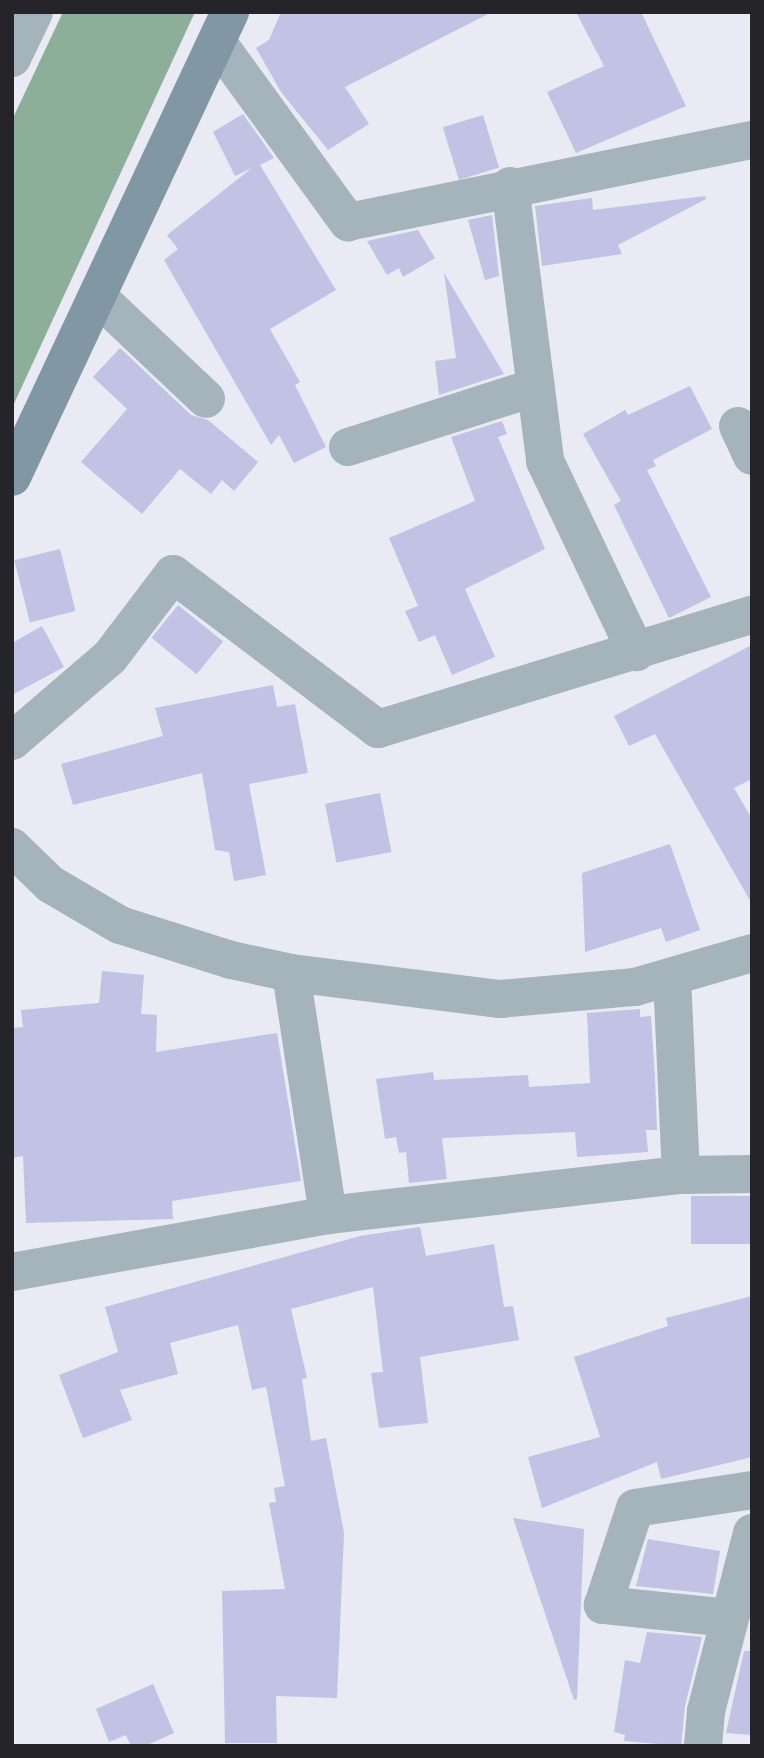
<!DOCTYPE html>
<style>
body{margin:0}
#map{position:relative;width:764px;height:1758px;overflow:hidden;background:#e9eaf4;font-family:"DejaVu Sans",sans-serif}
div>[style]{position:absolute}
.forest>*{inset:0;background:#8daf9a}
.building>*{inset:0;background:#c1c2e4;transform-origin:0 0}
.street>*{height:38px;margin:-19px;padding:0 19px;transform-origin:19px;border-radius:19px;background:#a4b3bc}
.secondary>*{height:38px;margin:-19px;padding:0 19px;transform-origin:19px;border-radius:19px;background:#8198a4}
span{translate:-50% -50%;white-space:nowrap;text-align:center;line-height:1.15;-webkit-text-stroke:5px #fff;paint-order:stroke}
.frame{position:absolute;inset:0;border:14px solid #252529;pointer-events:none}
</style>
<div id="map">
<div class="forest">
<div style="clip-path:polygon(63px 12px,195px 12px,12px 408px,12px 120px)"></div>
</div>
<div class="building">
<div style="clip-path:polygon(281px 12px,492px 12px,345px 87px,369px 124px,328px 150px,281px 92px,256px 48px,269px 40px)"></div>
<div style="clip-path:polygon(576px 12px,641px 12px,686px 106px,576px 153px,547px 92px,604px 66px)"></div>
<div style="clip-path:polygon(243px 114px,274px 158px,260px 165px,336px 290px,270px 329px,300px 382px,295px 385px,326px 447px,294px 463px,279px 435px,271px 445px,164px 260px,178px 249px,167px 235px,252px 168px,235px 176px,213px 132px)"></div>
<div style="left:483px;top:115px;width:55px;height:42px;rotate:73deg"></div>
<div style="clip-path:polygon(705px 196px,706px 199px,618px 245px,622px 254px,542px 266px,535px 206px,592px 198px,593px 210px)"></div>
<div style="clip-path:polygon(492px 215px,499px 276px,485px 280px,468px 220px)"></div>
<div style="clip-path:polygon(418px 230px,435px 258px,403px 277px,399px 268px,387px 275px,367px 241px)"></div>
<div style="clip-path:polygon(444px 273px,504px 374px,439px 395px,435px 361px,456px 358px)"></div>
<div style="clip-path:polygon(120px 348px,191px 415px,208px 420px,258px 462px,234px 491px,222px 480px,211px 494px,180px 469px,142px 514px,81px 462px,127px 409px,93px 377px)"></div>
<div style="clip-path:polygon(690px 386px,712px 429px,653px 460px,656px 466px,647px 470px,711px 597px,669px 618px,614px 505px,621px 501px,583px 434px,625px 410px,628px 415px)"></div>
<div style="clip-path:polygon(502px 421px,507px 434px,498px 437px,545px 549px,465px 589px,495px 657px,452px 675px,435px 635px,419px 642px,405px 611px,418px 606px,389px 538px,475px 501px,451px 437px)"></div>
<div style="left:60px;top:549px;width:64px;height:47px;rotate:76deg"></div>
<div style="left:178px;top:605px;width:58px;height:42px;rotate:39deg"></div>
<div style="clip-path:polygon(42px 626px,64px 667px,12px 695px,12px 643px)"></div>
<div style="clip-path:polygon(752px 645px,752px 779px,734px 788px,752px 819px,752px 904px,655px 734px,629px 746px,614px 716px)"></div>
<div style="clip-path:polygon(273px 685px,277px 707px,295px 704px,308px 773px,249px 784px,266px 875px,234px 881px,229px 852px,215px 850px,202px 773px,73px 805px,61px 764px,163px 736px,155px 708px)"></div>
<div style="left:380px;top:793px;width:60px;height:56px;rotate:79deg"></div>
<div style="clip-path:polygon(670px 844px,700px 930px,666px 942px,661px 928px,585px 952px,582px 873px)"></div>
<div style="clip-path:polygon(102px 971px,144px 975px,141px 1014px,157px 1015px,156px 1052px,277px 1033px,301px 1181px,172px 1201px,173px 1219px,26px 1223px,23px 1156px,12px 1158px,12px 1028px,23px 1027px,21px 1010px,99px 1003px)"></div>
<div style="clip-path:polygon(640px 1009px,640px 1017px,651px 1016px,655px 1078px,657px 1130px,646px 1130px,648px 1152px,577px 1157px,575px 1132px,442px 1138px,447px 1179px,409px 1183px,406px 1152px,399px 1153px,396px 1137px,385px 1139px,376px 1079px,433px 1072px,434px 1080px,528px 1075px,529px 1087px,590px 1083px,587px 1013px)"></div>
<div style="left:752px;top:1196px;width:48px;height:61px;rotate:90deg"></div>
<div style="clip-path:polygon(420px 1227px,426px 1256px,494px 1244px,504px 1307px,513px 1306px,519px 1340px,420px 1357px,428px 1423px,379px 1428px,371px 1373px,383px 1372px,373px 1287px,291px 1309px,307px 1378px,302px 1379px,311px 1441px,326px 1438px,344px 1533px,337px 1698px,276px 1696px,277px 1743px,225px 1743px,222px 1591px,285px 1589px,269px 1503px,276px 1502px,274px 1488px,285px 1486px,266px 1387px,252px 1390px,238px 1325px,170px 1343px,178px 1374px,120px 1390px,132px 1420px,83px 1438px,59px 1375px,118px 1352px,105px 1307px,360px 1236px)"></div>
<div style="clip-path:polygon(752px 1296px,752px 1457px,661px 1479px,657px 1462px,542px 1508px,528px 1457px,600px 1437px,574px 1357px,668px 1326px,666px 1318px)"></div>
<div style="clip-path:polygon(513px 1518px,584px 1529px,577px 1699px,574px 1700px)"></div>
<div style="clip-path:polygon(648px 1539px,720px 1551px,713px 1594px,636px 1586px)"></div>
<div style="clip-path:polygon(647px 1632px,702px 1637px,685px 1706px,681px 1746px,624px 1741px,625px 1735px,614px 1732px,625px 1660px,640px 1663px)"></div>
<div style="clip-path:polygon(744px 1651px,752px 1651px,752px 1735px,726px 1733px)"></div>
<div style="clip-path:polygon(153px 1684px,174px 1733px,145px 1746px,131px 1746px,126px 1735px,109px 1742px,96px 1709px)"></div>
</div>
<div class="street">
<div style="left:217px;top:42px;width:223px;rotate:54deg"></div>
<div style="left:348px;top:222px;width:412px;rotate:-11.5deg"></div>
<div style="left:12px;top:58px;width:51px;rotate:-64.4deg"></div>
<div style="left:510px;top:186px;width:277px;rotate:82.7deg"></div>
<div style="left:545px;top:461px;width:212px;rotate:64.5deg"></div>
<div style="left:99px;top:298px;width:147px;rotate:43.3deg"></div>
<div style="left:738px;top:426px;width:33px;rotate:65deg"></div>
<div style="left:348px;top:447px;width:197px;rotate:-17.7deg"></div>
<div style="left:12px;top:741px;width:129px;rotate:-40.6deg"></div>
<div style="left:110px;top:657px;width:104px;rotate:-52.8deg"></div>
<div style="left:173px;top:574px;width:257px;rotate:37.1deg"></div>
<div style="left:378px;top:729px;width:391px;rotate:-17deg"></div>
<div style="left:12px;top:847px;width:53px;rotate:44.2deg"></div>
<div style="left:50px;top:884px;width:81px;rotate:30.4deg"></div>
<div style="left:120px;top:925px;width:116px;rotate:17.5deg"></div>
<div style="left:231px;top:960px;width:61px;rotate:12.2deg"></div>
<div style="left:291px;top:973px;width:211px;rotate:7.1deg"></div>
<div style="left:500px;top:999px;width:136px;rotate:-5.1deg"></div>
<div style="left:635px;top:987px;width:122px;rotate:-16.2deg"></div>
<div style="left:291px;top:973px;width:245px;rotate:81.3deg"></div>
<div style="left:672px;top:977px;width:198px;rotate:87.4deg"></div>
<div style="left:12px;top:1272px;width:321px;rotate:-10.2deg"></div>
<div style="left:328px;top:1215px;width:355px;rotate:-6.5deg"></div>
<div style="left:681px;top:1175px;width:71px;rotate:-0.8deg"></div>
<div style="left:729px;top:1618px;width:127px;rotate:-174.1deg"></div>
<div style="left:603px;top:1605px;width:102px;rotate:-71.7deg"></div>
<div style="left:635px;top:1508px;width:118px;rotate:-8.7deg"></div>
<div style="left:703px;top:1746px;width:35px;rotate:-85deg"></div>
<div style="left:706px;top:1711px;width:184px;rotate:-75.5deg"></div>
</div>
<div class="secondary">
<div style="left:12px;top:477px;width:514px;rotate:-64.88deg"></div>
</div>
<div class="frame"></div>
</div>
